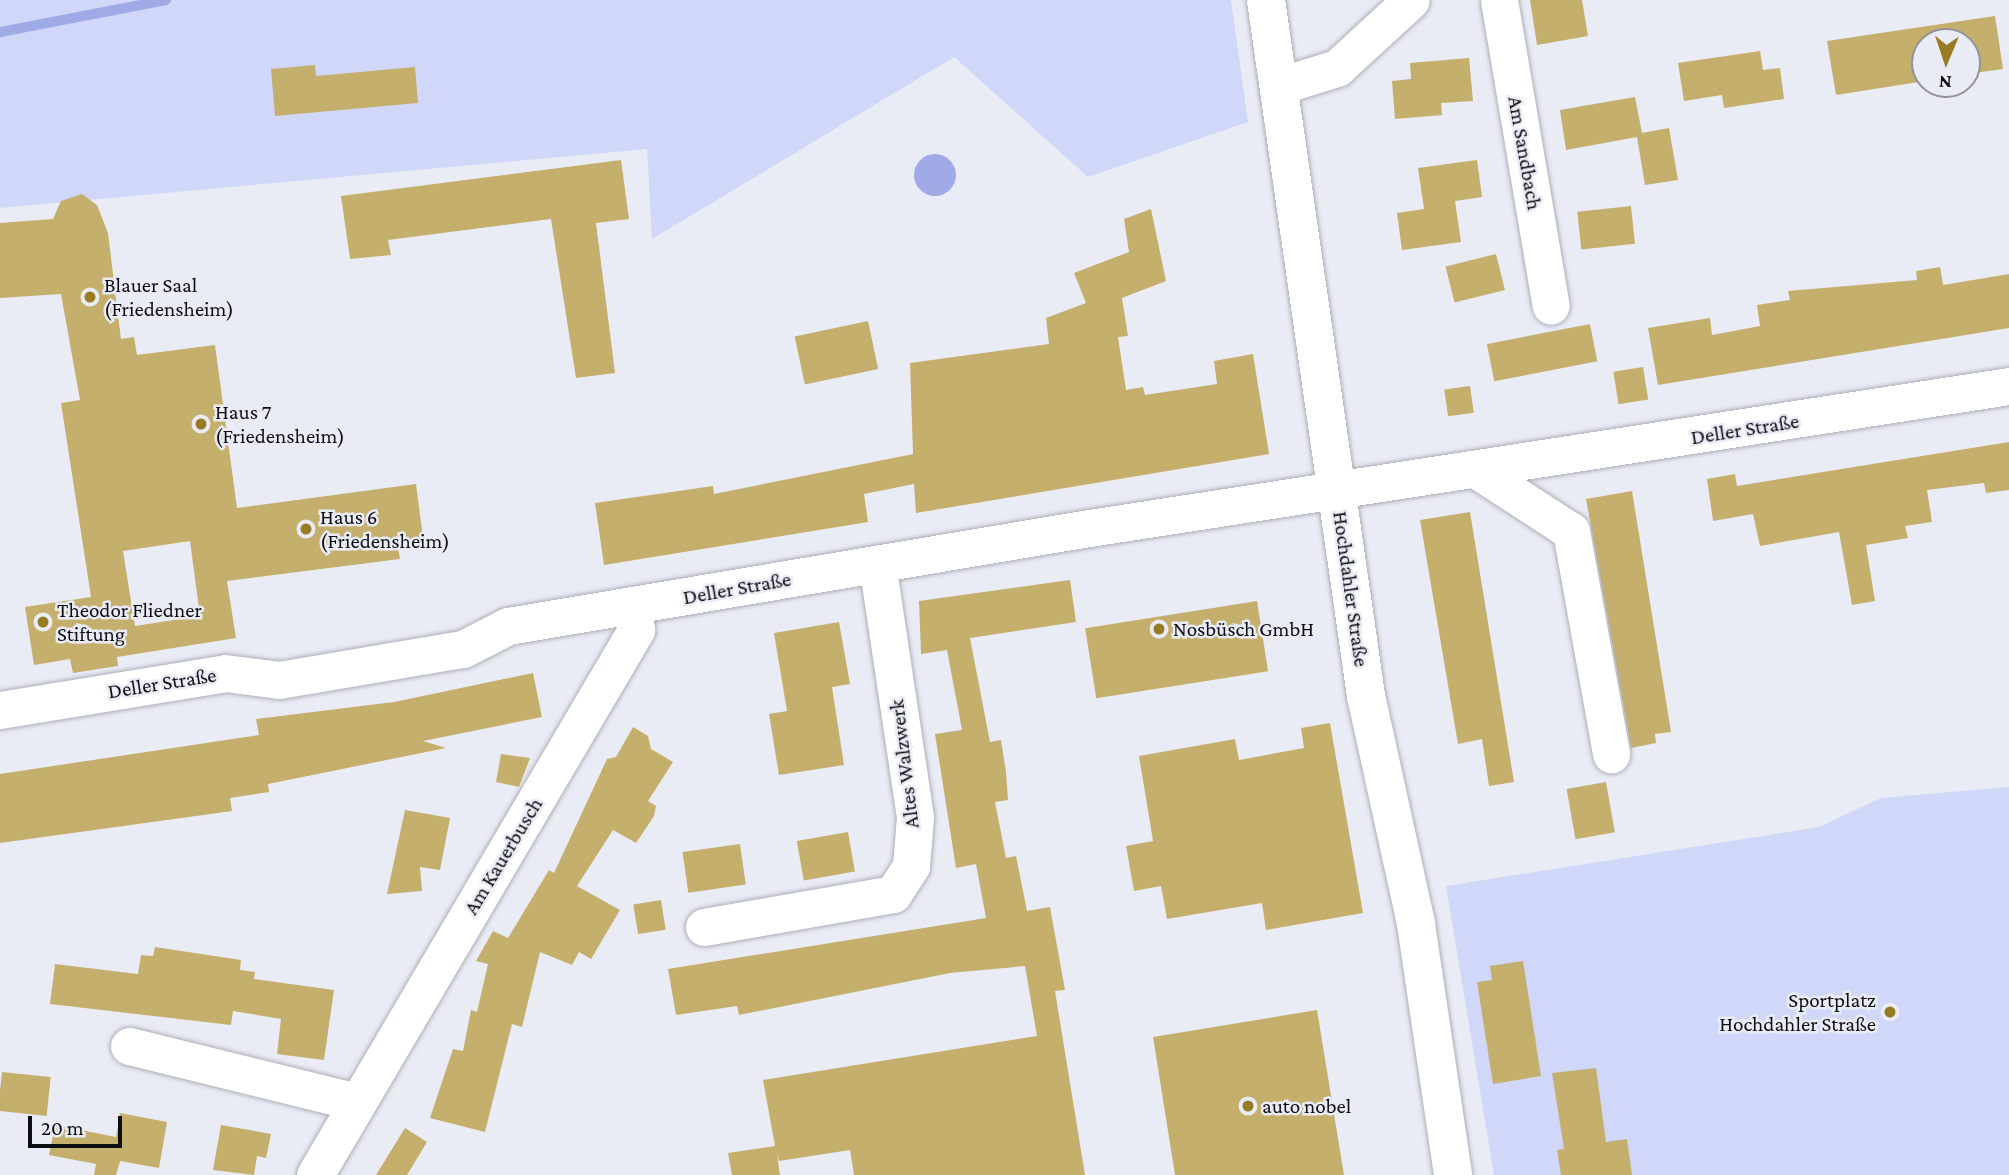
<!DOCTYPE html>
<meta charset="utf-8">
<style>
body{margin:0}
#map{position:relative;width:2009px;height:1175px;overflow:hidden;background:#eaecf5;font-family:"Crimson Pro",serif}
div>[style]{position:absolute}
.green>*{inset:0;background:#d0d7f8}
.water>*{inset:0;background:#9faae7}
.round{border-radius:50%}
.stream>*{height:10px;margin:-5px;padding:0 5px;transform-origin:5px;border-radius:5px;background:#9faae7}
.building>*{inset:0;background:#c5af6d;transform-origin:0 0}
.roads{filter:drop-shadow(0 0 2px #adafb8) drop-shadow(0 0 2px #adafb8)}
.minor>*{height:37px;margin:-18.5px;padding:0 18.5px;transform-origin:18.5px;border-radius:18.5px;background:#fff}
.tertiary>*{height:38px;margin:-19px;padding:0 19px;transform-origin:19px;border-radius:19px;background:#fff}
.dots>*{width:19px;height:19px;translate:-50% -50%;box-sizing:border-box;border:4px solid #eaecf5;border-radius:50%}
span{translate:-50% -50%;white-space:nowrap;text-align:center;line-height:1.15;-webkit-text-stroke:5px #eaecf5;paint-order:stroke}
.street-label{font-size:21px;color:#0d0e11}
.poi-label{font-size:21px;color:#0d0e11}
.left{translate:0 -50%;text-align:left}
.right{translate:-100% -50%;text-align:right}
.north{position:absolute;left:1911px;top:28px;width:70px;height:70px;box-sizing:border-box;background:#eaecf5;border:2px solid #92939a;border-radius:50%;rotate:182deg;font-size:19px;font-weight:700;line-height:28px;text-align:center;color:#0d0e11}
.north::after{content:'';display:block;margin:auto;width:24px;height:32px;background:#977c24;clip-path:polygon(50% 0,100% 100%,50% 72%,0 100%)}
.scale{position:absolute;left:28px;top:1116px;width:94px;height:32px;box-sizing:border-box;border:4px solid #0d0e11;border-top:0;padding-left:9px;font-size:21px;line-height:24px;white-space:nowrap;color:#0d0e11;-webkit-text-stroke:5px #eaecf5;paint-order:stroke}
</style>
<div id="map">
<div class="green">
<div style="clip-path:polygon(0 0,1231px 0,1248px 122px,1088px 177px,954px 57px,652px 239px,647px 149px,0 208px)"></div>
<div style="clip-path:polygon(2009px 787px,2009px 1175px,1494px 1175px,1446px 886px,1819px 827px,1881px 798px)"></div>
</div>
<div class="water">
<div class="round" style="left:914px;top:154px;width:42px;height:42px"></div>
</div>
<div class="stream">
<div style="left:0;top:32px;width:169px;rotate:-10.9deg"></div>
</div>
<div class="building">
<div style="clip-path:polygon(1530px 0,1582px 0,1588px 36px,1537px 45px)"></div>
<div style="clip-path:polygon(1995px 16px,2003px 69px,1967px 74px,1967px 42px,1925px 42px,1925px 81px,1836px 95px,1827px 41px)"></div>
<div style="clip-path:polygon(1760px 51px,1763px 70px,1780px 68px,1784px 99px,1724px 108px,1722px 95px,1684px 101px,1678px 63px)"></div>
<div style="clip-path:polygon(1469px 58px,1473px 101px,1441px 103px,1442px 115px,1395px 119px,1392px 81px,1411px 79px,1410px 63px)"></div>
<div style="clip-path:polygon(315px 65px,316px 76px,415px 67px,418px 103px,275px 116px,271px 69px)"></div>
<div style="clip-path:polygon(1635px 97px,1642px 133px,1669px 128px,1678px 180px,1645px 185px,1637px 137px,1566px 150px,1560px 110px)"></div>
<div style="clip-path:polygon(621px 160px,629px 219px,596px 223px,615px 373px,576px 378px,551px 219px,388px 240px,391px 255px,350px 259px,341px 196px)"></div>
<div style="clip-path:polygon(1477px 160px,1482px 197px,1455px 201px,1461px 242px,1402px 250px,1397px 213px,1424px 209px,1418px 168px)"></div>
<div style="clip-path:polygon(evenodd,82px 194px,97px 205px,108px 233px,121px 339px,134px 337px,137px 355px,215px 345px,237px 508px,416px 484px,424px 545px,398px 548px,400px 559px,227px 581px,236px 638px,117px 657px,118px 666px,73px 673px,70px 659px,34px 665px,25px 607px,91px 597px,61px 403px,80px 400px,61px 294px,0 298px,0 223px,53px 219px,61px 201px,82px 194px,190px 541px,200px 616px,135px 626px,123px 551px,190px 541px)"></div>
<div style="left:1631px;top:206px;width:38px;height:54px;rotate:84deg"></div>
<div style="clip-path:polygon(1151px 209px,1166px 281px,1122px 298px,1128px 336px,1118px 337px,1126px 390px,1143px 387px,1145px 395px,1217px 384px,1214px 361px,1253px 354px,1269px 454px,916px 513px,914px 484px,864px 494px,868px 522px,604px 565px,595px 503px,713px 486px,714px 494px,913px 454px,910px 363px,1049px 344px,1046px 318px,1086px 303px,1074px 273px,1129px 252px,1124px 219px)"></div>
<div style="left:1496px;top:254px;width:37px;height:52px;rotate:76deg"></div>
<div style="clip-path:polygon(1940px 267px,1943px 285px,2009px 274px,2009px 328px,1658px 385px,1648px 328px,1710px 318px,1712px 335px,1760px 326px,1757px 305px,1790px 300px,1788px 291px,1917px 280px,1916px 271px)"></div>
<div style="left:868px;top:321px;width:49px;height:75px;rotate:78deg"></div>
<div style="left:1590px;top:324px;width:38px;height:105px;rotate:79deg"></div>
<div style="left:1643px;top:367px;width:33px;height:30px;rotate:81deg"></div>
<div style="left:1470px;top:386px;width:27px;height:26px;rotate:82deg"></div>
<div style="clip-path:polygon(2009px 442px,2009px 490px,1986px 493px,1984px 483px,1927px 490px,1932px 522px,1905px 526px,1908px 538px,1866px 545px,1875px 601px,1852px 605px,1839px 532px,1760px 546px,1753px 514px,1713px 521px,1707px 479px,1735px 474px,1737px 486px)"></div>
<div style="clip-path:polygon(1632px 491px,1671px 732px,1655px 734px,1656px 743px,1631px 748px,1586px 499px)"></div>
<div style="clip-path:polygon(1470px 512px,1514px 782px,1489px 786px,1482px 739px,1458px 744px,1420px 520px)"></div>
<div style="clip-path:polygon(1070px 580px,1076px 622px,970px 638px,990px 742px,1001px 740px,1006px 772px,1008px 800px,995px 802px,1006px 858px,1016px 856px,1027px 911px,1050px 907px,1065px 990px,1055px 991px,1085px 1175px,854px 1175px,850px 1150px,779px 1161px,777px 1154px,780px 1175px,732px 1175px,728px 1153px,775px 1146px,763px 1080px,1037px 1036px,1025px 966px,950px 973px,739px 1015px,737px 1006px,676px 1015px,668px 969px,986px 918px,976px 864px,956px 868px,935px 734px,962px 730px,947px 650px,921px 654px,919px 601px)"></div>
<div style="left:1257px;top:601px;width:71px;height:174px;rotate:81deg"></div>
<div style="clip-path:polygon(839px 622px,850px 684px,832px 687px,844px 765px,779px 775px,769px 714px,787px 711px,774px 633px)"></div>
<div style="clip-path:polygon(533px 673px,542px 717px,423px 741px,446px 748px,268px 784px,269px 792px,230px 798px,232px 811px,0 843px,0 774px,259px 735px,256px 719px,394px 702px)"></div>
<div style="clip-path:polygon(1330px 723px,1363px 913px,1266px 930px,1262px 903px,1167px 919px,1161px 886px,1134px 891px,1126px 846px,1153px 841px,1139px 756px,1235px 739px,1239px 760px,1304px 748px,1301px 728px)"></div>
<div style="clip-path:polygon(633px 727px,648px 736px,651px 749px,673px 762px,648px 801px,656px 806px,654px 816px,636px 843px,613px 830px,577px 886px,620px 910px,591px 959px,579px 952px,572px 965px,540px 952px,522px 1027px,512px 1024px,485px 1132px,430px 1118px,453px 1049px,463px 1051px,471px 1010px,477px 1012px,488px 964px,476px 961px,493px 931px,508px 938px,549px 870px,554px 873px,607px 759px,616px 757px)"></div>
<div style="clip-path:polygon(501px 754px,530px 758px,519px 787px,496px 782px)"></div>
<div style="left:1606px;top:782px;width:51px;height:40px;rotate:80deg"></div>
<div style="clip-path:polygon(405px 810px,450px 818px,440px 870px,420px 867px,422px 891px,387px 894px)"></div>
<div style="left:848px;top:832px;width:40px;height:52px;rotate:80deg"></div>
<div style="left:740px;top:844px;width:41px;height:58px;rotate:82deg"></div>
<div style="left:661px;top:900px;width:30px;height:28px;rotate:81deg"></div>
<div style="clip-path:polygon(155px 947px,241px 960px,240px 970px,255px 972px,254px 979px,334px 990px,324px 1060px,277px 1054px,281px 1019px,233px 1011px,231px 1025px,50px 1004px,55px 964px,138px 974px,141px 955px,153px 956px)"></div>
<div style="clip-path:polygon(1523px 961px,1541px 1076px,1493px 1084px,1477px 982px,1492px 980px,1490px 966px)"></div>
<div style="clip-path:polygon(1317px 1010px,1344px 1175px,1175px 1175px,1153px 1037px)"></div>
<div style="clip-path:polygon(1596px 1068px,1606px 1142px,1627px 1139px,1632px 1175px,1561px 1175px,1557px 1150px,1564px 1149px,1552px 1073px)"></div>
<div style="left:2px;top:1072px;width:49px;height:39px;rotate:6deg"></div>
<div style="clip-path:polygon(120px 1113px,167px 1122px,159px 1168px,120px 1161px,116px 1175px,94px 1175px,96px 1164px,49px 1155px,55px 1125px,116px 1137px)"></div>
<div style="clip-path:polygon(221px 1125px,271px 1134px,266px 1158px,257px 1156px,254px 1175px,213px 1170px)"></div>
<div style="clip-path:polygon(405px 1128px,427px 1142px,407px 1175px,376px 1175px)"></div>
</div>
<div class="roads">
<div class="minor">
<div style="left:1499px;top:0;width:310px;rotate:80.4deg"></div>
<div style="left:1282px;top:85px;width:58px;rotate:-17.2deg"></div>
<div style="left:1337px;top:68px;width:100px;rotate:-42.6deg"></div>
<div style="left:1480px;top:472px;width:108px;rotate:33deg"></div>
<div style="left:1571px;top:531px;width:227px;rotate:79.8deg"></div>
<div style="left:0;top:710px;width:228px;rotate:-9.3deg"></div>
<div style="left:225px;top:673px;width:54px;rotate:7.4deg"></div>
<div style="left:279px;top:680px;width:187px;rotate:-9.6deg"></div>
<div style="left:463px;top:649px;width:51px;rotate:-27.1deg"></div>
<div style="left:508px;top:626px;width:583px;rotate:-9.58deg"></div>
<div style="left:1083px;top:529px;width:937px;rotate:-8.78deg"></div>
<div style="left:704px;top:927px;width:192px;rotate:-9.9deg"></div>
<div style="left:893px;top:894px;width:33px;rotate:-57deg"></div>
<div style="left:911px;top:866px;width:49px;rotate:-85.3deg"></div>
<div style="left:915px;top:817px;width:256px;rotate:-98.5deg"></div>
<div style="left:129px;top:1046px;width:235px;rotate:13.8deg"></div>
<div style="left:315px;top:1175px;width:633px;rotate:-59.5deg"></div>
<div style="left:636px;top:630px;width:24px;rotate:-99deg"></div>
</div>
<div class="tertiary">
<div style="left:1266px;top:0;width:703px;rotate:81.82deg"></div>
<div style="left:1366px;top:696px;width:233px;rotate:77.6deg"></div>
<div style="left:1416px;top:924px;width:254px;rotate:81.6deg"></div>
</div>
</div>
<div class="dots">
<div style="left:90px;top:297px;background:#977c24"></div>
<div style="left:201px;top:424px;background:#977c24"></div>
<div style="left:306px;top:529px;background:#977c24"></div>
<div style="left:43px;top:622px;background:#977c24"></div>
<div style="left:1159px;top:629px;background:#977c24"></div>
<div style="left:1890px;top:1012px;background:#977c24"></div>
<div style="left:1248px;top:1106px;background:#977c24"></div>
</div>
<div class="street-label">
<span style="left:1525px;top:153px;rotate:80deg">Am Sandbach</span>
<span style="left:1745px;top:429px;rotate:-9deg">Deller Straße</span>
<span style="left:737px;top:588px;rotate:-10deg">Deller Straße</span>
<span style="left:1351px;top:589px;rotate:82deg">Hochdahler Straße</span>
<span style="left:162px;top:683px;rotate:-9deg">Deller Straße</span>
<span style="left:904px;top:764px;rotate:-97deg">Altes Walzwerk</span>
<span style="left:503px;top:856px;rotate:-59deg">Am Kauerbusch</span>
</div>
<div class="poi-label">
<span class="left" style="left:104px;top:297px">Blauer Saal<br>(Friedensheim)</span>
<span class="left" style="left:215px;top:424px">Haus 7<br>(Friedensheim)</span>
<span class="left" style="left:320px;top:529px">Haus 6<br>(Friedensheim)</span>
<span class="left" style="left:57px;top:622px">Theodor Fliedner<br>Stiftung</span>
<span class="left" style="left:1173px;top:629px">Nosbüsch GmbH</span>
<span class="right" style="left:1876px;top:1012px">Sportplatz<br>Hochdahler Straße</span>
<span class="left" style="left:1262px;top:1106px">auto nobel</span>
</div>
<div class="north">N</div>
<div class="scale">20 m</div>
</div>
